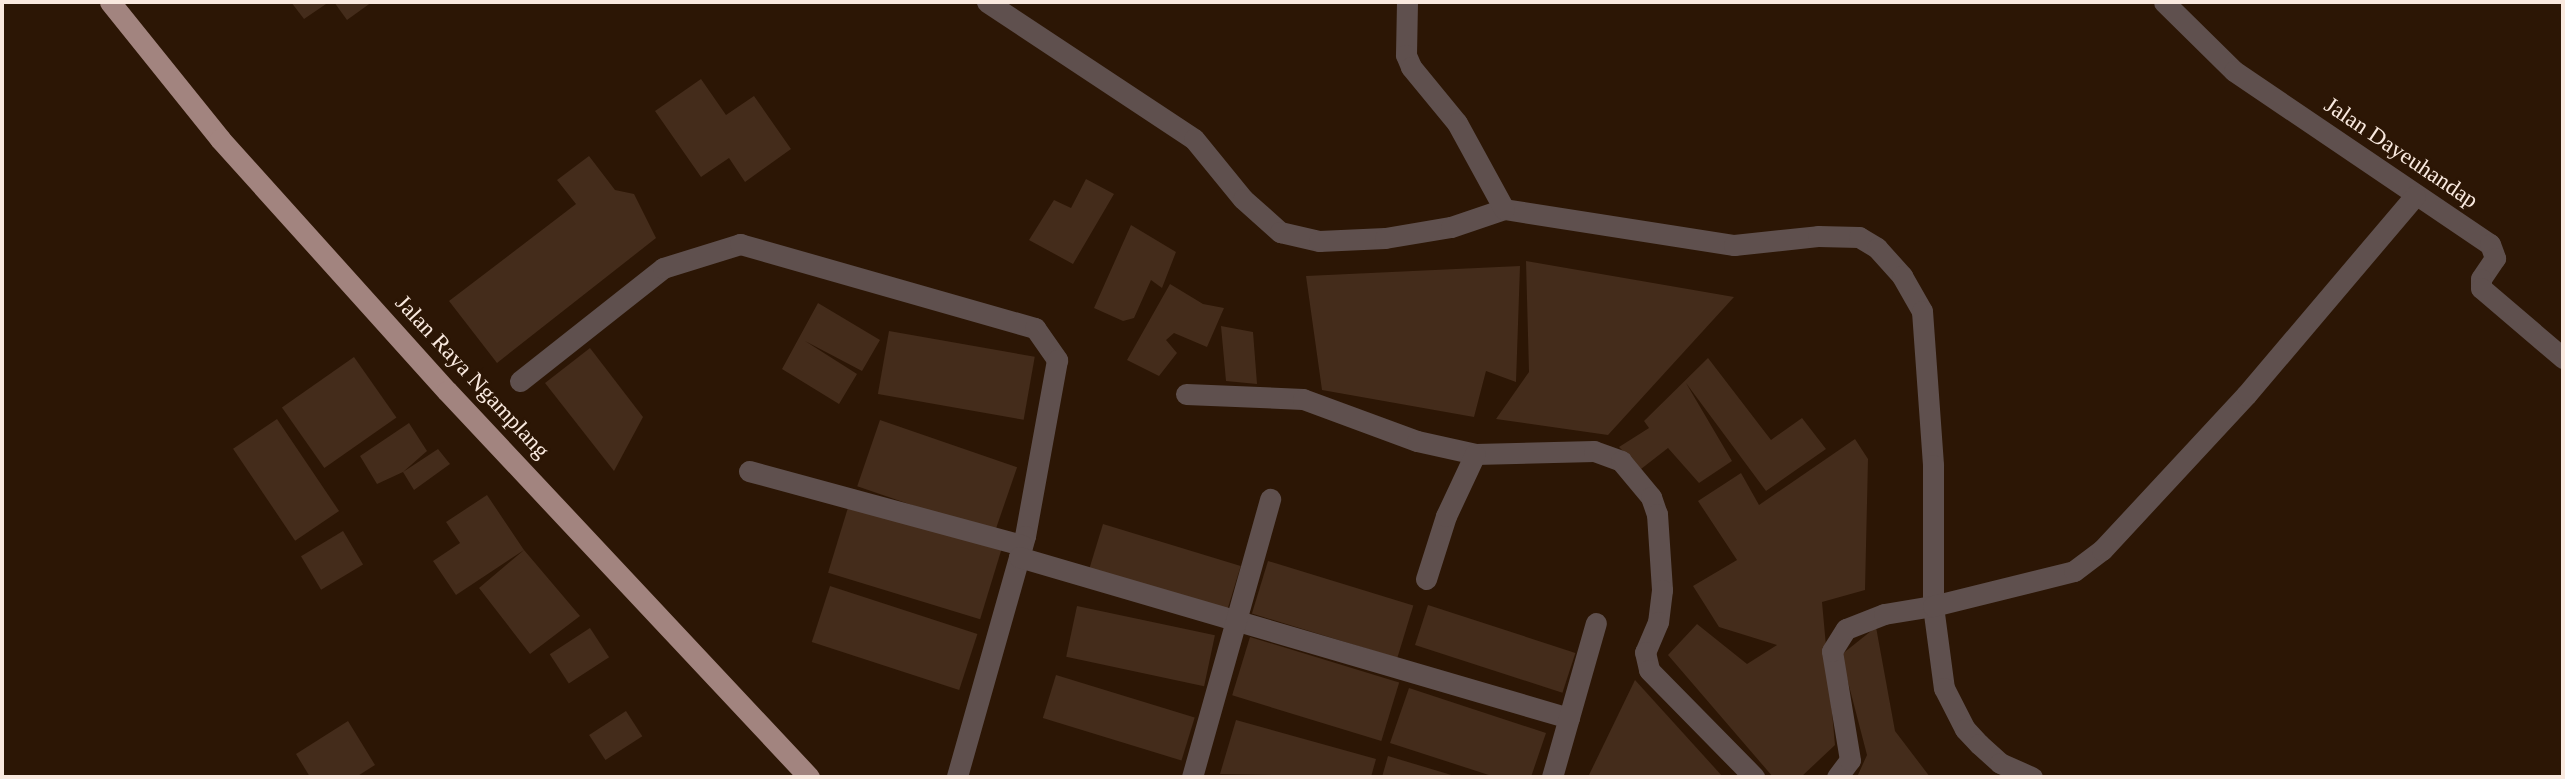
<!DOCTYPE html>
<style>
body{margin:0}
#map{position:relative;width:2565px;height:779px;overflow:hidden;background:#2c1605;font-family:"Times New Roman",serif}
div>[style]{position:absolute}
.building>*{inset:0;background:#442c1b;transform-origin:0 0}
.minor>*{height:21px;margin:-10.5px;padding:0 10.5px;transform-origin:10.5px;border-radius:10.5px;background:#5f504e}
.major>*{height:21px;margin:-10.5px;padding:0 10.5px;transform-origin:10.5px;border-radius:10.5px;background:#a2847f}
span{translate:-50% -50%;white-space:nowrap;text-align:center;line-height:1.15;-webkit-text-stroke:5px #2c1605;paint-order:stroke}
.street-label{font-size:23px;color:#f9e9df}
.frame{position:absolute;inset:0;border:4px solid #f9e9df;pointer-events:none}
</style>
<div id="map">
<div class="building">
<div style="clip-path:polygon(291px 2px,329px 2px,304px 19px)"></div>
<div style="clip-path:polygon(334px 2px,372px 2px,347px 20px)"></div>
<div style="clip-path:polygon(701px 79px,726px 115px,754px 96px,791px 149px,745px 182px,729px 158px,701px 177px,655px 111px)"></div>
<div style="clip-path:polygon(589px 156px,615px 190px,634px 194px,656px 238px,497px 363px,449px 301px,576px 204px,557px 180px)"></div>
<div style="clip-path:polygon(1086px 179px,1114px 194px,1073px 264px,1029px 240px,1054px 200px,1071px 208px)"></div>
<div style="clip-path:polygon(1131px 225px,1176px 252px,1162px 288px,1151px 280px,1134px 318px,1123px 321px,1094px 308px)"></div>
<div style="clip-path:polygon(1526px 261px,1734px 297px,1608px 435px,1496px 419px,1529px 372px)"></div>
<div style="clip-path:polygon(1520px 266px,1516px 382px,1486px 371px,1474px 417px,1322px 390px,1306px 276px)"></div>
<div style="clip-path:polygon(1170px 284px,1203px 304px,1224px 308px,1207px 347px,1174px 333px,1166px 340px,1177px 353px,1159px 376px,1127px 360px)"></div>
<div style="clip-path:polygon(818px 303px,880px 340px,862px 371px,805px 341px,857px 374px,839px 404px,782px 369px)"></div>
<div style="clip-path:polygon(1221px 326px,1253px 332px,1257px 384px,1226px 381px)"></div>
<div style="left:889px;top:331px;width:148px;height:64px;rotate:10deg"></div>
<div style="clip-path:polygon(590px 348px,643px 417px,614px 471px,545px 383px)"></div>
<div style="left:354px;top:357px;width:74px;height:88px;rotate:55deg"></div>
<div style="clip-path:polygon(1708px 358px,1771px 440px,1802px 418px,1826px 449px,1766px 491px,1686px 383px,1732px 461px,1699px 483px,1668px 448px,1641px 469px,1619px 447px,1649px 428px,1644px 421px)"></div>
<div style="left:277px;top:419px;width:111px;height:53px;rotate:56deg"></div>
<div style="left:880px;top:420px;width:145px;height:70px;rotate:19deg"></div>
<div style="clip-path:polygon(409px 423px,427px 451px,403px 472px,438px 449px,450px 464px,414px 490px,403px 472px,377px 484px,360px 456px)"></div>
<div style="clip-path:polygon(1855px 439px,1868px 459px,1865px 590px,1822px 602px,1835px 745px,1801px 777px,1773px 777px,1668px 655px,1697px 624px,1747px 664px,1777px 645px,1719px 627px,1693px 586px,1737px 560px,1698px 501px,1741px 473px,1759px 505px)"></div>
<div style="clip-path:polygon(487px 495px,524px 550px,580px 616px,530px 654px,479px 588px,524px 550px,456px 595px,433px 561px,460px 543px,446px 522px)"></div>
<div style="left:850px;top:501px;width:159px;height:75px;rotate:17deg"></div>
<div style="left:1103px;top:524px;width:144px;height:48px;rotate:17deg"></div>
<div style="left:343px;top:531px;width:39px;height:49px;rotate:59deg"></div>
<div style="left:1268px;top:561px;width:152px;height:55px;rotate:17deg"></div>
<div style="left:830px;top:586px;width:155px;height:59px;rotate:18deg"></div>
<div style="left:1428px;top:605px;width:155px;height:42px;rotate:18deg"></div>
<div style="left:1077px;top:606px;width:141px;height:52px;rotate:12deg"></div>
<div style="clip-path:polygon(1876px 627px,1895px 731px,1930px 777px,1857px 777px,1867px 755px,1841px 655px)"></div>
<div style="left:590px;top:628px;width:35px;height:48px;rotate:57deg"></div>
<div style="left:1250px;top:637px;width:156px;height:61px;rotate:17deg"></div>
<div style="left:1056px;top:675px;width:145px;height:45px;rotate:17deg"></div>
<div style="clip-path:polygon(1635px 680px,1723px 777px,1588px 777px)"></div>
<div style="clip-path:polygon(1409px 688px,1546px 733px,1531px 777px,1495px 777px,1390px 743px)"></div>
<div style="left:626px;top:711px;width:30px;height:44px;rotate:57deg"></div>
<div style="clip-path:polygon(1236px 720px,1376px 759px,1371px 777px,1220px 774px)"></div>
<div style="clip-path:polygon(348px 721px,375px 765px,356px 777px,310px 777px,296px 754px)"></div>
<div style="clip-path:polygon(1388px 756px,1458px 777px,1382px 777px)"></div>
</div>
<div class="minor">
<div style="left:987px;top:2px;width:248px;rotate:33.5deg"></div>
<div style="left:1194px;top:139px;width:77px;rotate:50.8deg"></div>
<div style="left:1243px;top:199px;width:50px;rotate:41.7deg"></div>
<div style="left:1280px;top:232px;width:40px;rotate:13deg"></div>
<div style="left:1319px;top:241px;width:66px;rotate:-2.6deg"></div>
<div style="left:1385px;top:238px;width:67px;rotate:-9.5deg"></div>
<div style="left:1451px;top:227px;width:56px;rotate:-18.8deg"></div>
<div style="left:1504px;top:209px;width:233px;rotate:8.9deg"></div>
<div style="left:1734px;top:245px;width:84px;rotate:-6.1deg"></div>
<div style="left:1818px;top:236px;width:41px;rotate:1.4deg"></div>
<div style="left:1859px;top:237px;width:21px;rotate:31deg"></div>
<div style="left:1877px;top:248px;width:38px;rotate:48deg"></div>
<div style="left:1902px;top:276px;width:40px;rotate:60.3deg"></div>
<div style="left:1922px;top:311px;width:154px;rotate:85.9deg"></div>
<div style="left:1933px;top:465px;width:141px;rotate:90deg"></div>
<div style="left:1933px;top:606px;width:83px;rotate:82.4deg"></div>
<div style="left:1944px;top:688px;width:46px;rotate:62.9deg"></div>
<div style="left:1965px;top:729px;width:21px;rotate:47deg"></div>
<div style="left:1979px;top:744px;width:28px;rotate:42deg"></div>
<div style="left:2000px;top:763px;width:35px;rotate:24deg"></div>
<div style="left:1407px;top:2px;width:53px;rotate:91.1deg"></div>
<div style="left:1406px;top:55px;width:13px;rotate:67deg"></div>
<div style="left:1411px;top:67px;width:72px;rotate:50.6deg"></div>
<div style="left:1457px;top:123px;width:98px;rotate:61.3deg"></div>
<div style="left:2164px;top:2px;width:98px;rotate:44.6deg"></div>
<div style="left:2234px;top:71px;width:309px;rotate:34.1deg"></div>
<div style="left:2490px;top:244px;width:15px;rotate:70deg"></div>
<div style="left:2495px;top:258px;width:25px;rotate:124deg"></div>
<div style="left:2481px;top:279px;width:9px;rotate:90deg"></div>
<div style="left:2481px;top:288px;width:108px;rotate:40.5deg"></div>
<div style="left:520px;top:381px;width:182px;rotate:-38.3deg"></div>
<div style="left:663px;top:268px;width:81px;rotate:-17.3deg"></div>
<div style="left:740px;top:244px;width:307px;rotate:15.9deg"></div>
<div style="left:1035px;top:328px;width:39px;rotate:55deg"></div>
<div style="left:1057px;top:360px;width:179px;rotate:100.3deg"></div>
<div style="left:1025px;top:536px;width:250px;rotate:105.8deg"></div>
<div style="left:1186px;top:394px;width:117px;rotate:2.4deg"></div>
<div style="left:1303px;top:399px;width:121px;rotate:20.2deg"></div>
<div style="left:1417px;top:441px;width:59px;rotate:12.6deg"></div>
<div style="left:1475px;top:454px;width:119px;rotate:-1.4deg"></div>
<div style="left:1594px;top:451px;width:29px;rotate:20deg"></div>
<div style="left:1621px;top:461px;width:47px;rotate:50.2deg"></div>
<div style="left:1651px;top:497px;width:18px;rotate:71deg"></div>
<div style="left:1657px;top:514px;width:76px;rotate:86.2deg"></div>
<div style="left:1662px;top:590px;width:32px;rotate:97deg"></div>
<div style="left:1658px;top:622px;width:33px;rotate:113deg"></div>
<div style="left:1645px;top:652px;width:18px;rotate:77deg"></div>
<div style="left:1649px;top:670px;width:150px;rotate:45.5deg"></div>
<div style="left:749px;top:471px;width:283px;rotate:15.2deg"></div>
<div style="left:1019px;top:557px;width:573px;rotate:16.32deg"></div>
<div style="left:1426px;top:579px;width:66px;rotate:-72.4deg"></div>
<div style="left:1446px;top:516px;width:68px;rotate:-64.9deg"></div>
<div style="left:1192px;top:777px;width:289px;rotate:-74.3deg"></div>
<div style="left:1552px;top:777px;width:160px;rotate:-74.1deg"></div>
<div style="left:1837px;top:777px;width:21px;rotate:-53deg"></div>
<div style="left:1850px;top:760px;width:110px;rotate:-99.4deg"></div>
<div style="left:1832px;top:651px;width:26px;rotate:-58deg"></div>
<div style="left:1846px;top:629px;width:41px;rotate:-21.5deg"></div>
<div style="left:1884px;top:614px;width:50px;rotate:-9.3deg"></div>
<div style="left:1933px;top:606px;width:145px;rotate:-13.9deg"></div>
<div style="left:2074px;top:571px;width:35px;rotate:-37deg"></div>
<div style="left:2102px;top:550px;width:212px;rotate:-47.1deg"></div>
<div style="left:2246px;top:395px;width:261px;rotate:-49.7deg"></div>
</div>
<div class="major">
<div style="left:110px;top:2px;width:176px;rotate:51.2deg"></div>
<div style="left:220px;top:139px;width:339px;rotate:48deg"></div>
<div style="left:447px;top:391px;width:529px;rotate:46.84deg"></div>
</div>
<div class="street-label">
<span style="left:2401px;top:153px;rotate:34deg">Jalan Dayeuhandap</span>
<span style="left:472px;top:377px;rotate:47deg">Jalan Raya Ngamplang</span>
</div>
<div class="frame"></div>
</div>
